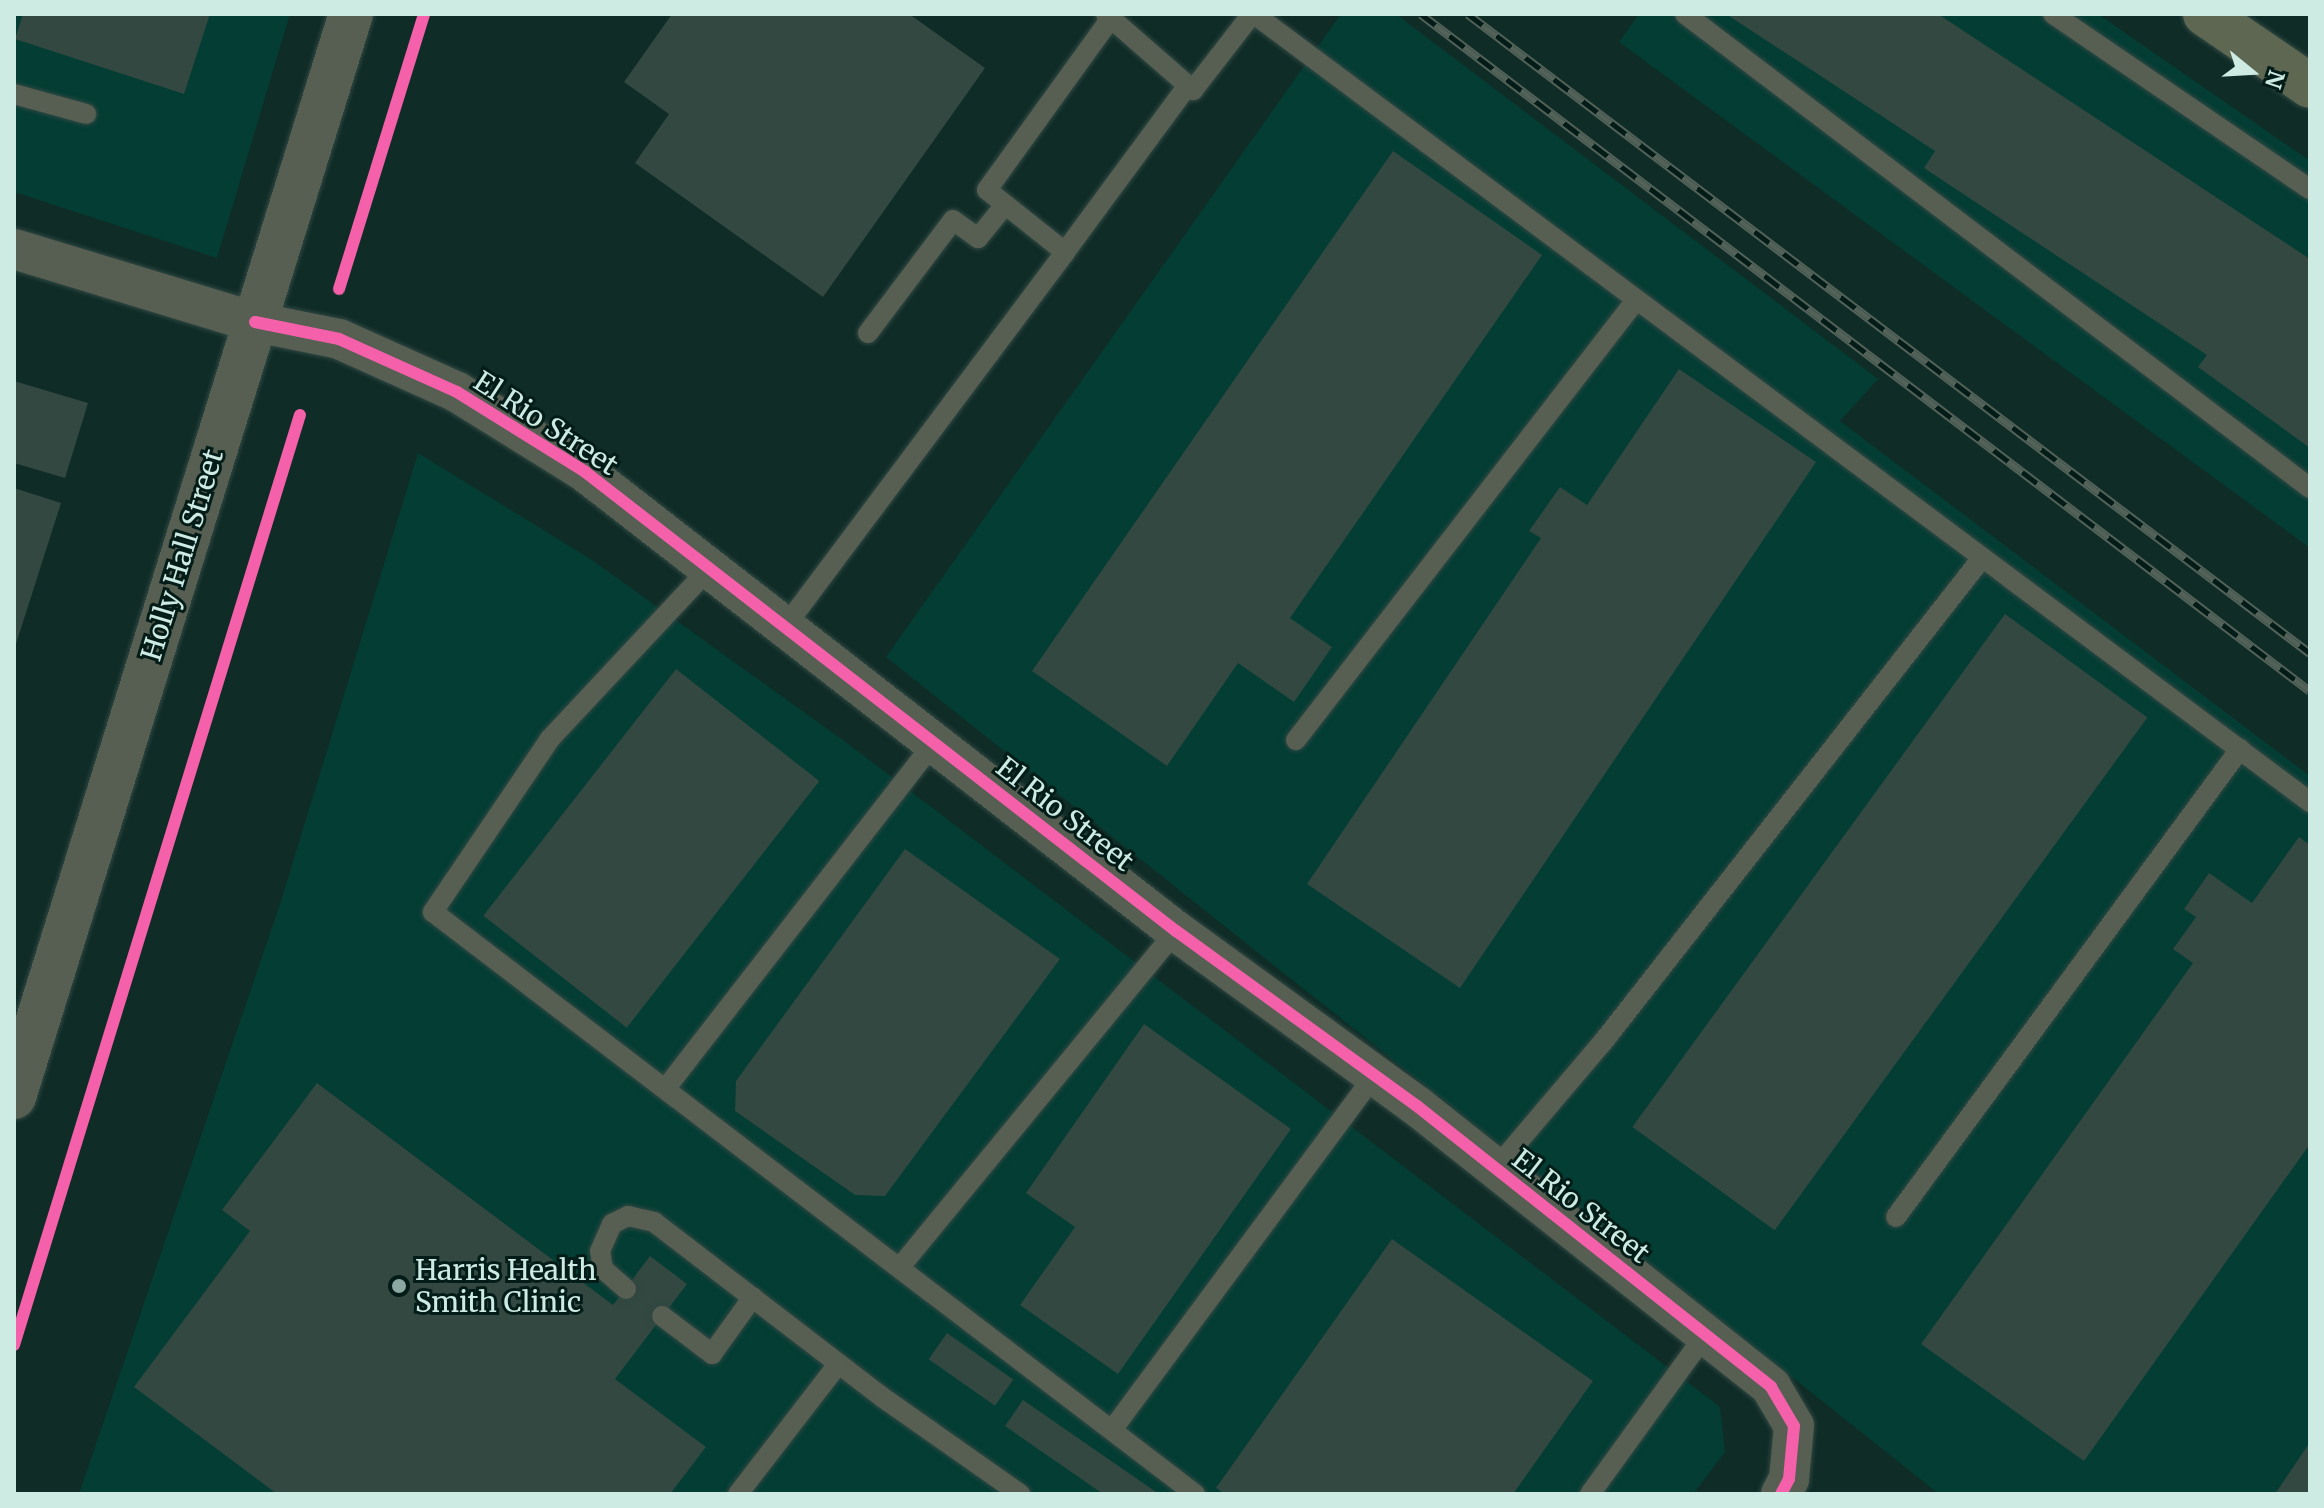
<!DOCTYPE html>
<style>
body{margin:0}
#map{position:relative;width:2324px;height:1508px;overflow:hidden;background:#102c27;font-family:Merriweather,serif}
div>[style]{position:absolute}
.built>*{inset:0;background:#033d34}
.building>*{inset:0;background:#324841;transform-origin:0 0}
.roads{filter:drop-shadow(0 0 2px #314843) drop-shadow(0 0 2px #314843)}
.service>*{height:20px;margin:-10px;padding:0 10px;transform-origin:10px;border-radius:10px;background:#575e52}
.minor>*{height:40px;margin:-20px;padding:0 20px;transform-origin:20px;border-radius:20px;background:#575e52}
.tertiary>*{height:44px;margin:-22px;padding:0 22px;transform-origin:22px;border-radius:22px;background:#575e52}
.primary>*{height:44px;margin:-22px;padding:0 22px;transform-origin:22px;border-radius:22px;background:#5e6752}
.rail>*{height:9px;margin-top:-4.5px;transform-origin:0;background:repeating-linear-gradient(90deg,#031c17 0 18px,#526259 0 36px);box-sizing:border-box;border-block:2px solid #526259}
.cycleway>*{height:12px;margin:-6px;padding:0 6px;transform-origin:6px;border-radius:6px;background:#f560ab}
.dots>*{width:22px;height:22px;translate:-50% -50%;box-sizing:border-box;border:4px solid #031c17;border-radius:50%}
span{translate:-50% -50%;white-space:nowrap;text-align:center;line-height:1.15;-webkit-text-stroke:6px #031c17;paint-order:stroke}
.street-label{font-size:28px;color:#cdebe3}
.poi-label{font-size:28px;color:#cdebe3}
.left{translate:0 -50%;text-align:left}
.frame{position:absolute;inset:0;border:16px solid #cdebe3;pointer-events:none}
.north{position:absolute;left:2212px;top:32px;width:80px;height:80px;-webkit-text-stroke:6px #031c17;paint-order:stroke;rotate:108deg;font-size:22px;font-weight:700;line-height:32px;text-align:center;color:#cdebe3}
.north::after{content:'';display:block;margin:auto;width:28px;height:36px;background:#cdebe3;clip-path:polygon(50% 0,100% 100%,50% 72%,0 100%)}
</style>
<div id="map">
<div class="built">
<div style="clip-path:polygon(14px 14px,290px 14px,217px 258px,14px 192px)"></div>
<div style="clip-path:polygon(1341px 14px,1396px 14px,1878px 379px,1840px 421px,2310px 776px,2310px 1494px,1939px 1494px,886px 657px)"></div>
<div style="clip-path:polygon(1639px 14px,2098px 14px,2310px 161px,2310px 548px,1619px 42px)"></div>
<div style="clip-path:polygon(418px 453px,592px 560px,847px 743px,1720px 1407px,1725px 1452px,1693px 1494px,79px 1494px,281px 901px)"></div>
</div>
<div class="building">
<div style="clip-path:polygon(23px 14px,210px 14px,184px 94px,15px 39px)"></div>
<div style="clip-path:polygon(672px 14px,909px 14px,985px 68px,823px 297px,635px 163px,669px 114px,624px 82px)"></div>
<div style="clip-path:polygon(1726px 14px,1938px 14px,2310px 259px,2310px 448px,2198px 367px,2207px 355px,1924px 168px,1935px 151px)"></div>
<div style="clip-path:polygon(1393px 151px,1542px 255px,1290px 618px,1332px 647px,1294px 702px,1238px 663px,1167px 766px,1032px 671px)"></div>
<div style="clip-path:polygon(1679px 369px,1816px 462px,1460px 988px,1307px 884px,1541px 538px,1529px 531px,1560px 487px,1587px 505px)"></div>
<div style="clip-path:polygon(14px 381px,88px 403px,65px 478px,14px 463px)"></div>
<div style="clip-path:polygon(14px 488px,61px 503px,15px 647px,14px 647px)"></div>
<div style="left:2005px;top:614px;width:176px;height:634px;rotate:36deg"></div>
<div style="left:676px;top:669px;width:182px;height:313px;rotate:38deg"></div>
<div style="clip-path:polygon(2299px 837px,2310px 845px,2310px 1144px,2084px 1461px,1921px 1344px,2193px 963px,2173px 949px,2196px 917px,2184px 909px,2209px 873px,2252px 903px)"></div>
<div style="clip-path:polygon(905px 849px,1060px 959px,885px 1196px,855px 1195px,735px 1111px,736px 1081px)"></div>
<div style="clip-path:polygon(1144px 1024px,1291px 1129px,1118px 1374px,1020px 1305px,1075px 1227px,1026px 1193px)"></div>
<div style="clip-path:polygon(317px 1083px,613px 1305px,650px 1256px,687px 1284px,615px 1379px,706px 1447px,670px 1494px,277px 1494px,134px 1387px,250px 1231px,222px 1210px)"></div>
<div style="clip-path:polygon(1392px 1239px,1593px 1381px,1513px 1494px,1225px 1494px,1216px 1488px)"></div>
<div style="left:947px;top:1333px;width:81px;height:32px;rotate:35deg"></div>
<div style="clip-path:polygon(1023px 1400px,1159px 1494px,1103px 1494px,1005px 1426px)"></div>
<div style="clip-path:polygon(2310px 1442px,2310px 1494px,2275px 1494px)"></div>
</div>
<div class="roads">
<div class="service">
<div style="left:1106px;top:14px;width:116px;rotate:41.1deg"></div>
<div style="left:1193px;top:90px;width:96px;rotate:-52.2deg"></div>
<div style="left:1254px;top:14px;width:1318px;rotate:36.73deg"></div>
<div style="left:1685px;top:14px;width:784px;rotate:37.18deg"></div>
<div style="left:2053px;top:14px;width:311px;rotate:34.3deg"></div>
<div style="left:1111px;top:18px;width:212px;rotate:125.8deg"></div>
<div style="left:987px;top:190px;width:100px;rotate:38.5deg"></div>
<div style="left:1065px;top:252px;width:207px;rotate:-53.6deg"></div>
<div style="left:14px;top:94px;width:75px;rotate:15.5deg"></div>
<div style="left:868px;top:333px;width:141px;rotate:-53deg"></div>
<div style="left:953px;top:220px;width:31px;rotate:36deg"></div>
<div style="left:978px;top:238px;width:43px;rotate:-50.7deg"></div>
<div style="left:707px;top:571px;width:230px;rotate:133.1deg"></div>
<div style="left:550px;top:739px;width:209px;rotate:124.1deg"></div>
<div style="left:433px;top:912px;width:959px;rotate:37.37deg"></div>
<div style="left:784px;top:628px;width:469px;rotate:-53.2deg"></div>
<div style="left:1296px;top:740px;width:556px;rotate:-52.31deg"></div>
<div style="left:666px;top:1088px;width:438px;rotate:-52.2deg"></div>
<div style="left:1496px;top:1168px;width:165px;rotate:-49.7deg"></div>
<div style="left:1603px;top:1042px;width:615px;rotate:-51.94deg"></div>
<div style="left:1896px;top:1217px;width:581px;rotate:-53.68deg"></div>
<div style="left:900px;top:1267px;width:435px;rotate:-50.6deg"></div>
<div style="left:626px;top:1289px;width:30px;rotate:-139deg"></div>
<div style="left:603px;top:1269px;width:18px;rotate:-99deg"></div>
<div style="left:600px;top:1251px;width:30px;rotate:-66deg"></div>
<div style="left:612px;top:1224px;width:18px;rotate:-27deg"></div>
<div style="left:628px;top:1216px;width:27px;rotate:13deg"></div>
<div style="left:654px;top:1222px;width:287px;rotate:37.5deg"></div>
<div style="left:882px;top:1397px;width:169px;rotate:35.1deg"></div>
<div style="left:662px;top:1316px;width:63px;rotate:37.2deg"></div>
<div style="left:712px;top:1354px;width:70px;rotate:-54.3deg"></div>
<div style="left:1112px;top:1430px;width:442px;rotate:-53.5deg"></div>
<div style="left:738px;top:1494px;width:164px;rotate:-52.4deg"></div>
<div style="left:1590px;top:1494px;width:196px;rotate:-54.1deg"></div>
</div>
<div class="minor">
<div style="left:14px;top:249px;width:252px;rotate:16.9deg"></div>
<div style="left:255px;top:322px;width:86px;rotate:11.4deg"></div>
<div style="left:339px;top:339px;width:129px;rotate:24.2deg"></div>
<div style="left:457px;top:392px;width:150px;rotate:31.9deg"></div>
<div style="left:584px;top:471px;width:750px;rotate:37.85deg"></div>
<div style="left:1176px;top:931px;width:298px;rotate:36deg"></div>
<div style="left:1417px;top:1106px;width:452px;rotate:38.4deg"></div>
<div style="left:1771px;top:1387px;width:45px;rotate:59.5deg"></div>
<div style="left:1794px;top:1426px;width:53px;rotate:95.4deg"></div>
<div style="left:1789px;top:1479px;width:17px;rotate:118deg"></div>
</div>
<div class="tertiary">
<div style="left:14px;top:1097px;width:1134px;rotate:-72.72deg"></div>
</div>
<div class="primary">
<div style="left:2205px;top:14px;width:127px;rotate:34.4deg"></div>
</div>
</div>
<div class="rail">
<div style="left:1421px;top:14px;width:1117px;rotate:37.29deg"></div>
<div style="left:1468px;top:14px;width:1057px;rotate:37.2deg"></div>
</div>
<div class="cycleway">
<div style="left:339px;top:289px;width:288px;rotate:-72.8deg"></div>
<div style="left:255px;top:322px;width:86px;rotate:11.4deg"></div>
<div style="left:339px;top:339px;width:129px;rotate:24.2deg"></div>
<div style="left:457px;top:392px;width:150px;rotate:31.9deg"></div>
<div style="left:584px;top:471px;width:750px;rotate:37.85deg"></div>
<div style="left:1176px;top:931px;width:298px;rotate:36deg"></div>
<div style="left:1417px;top:1106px;width:452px;rotate:38.4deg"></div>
<div style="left:1771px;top:1387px;width:45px;rotate:59.5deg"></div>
<div style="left:1794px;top:1426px;width:53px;rotate:95.4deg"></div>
<div style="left:1789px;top:1479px;width:17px;rotate:118deg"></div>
<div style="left:14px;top:1345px;width:973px;rotate:-72.91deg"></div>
</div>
<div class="dots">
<div style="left:399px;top:1286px;background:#8ba8a1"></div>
</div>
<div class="street-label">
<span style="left:546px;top:423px;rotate:33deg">El Rio Street</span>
<span style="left:182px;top:555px;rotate:-73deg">Holly Hall Street</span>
<span style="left:1065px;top:814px;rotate:38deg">El Rio Street</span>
<span style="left:1581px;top:1206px;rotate:38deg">El Rio Street</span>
</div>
<div class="poi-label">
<span class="left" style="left:415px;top:1286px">Harris Health<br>Smith Clinic</span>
</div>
<div class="frame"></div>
<div class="north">N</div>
</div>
